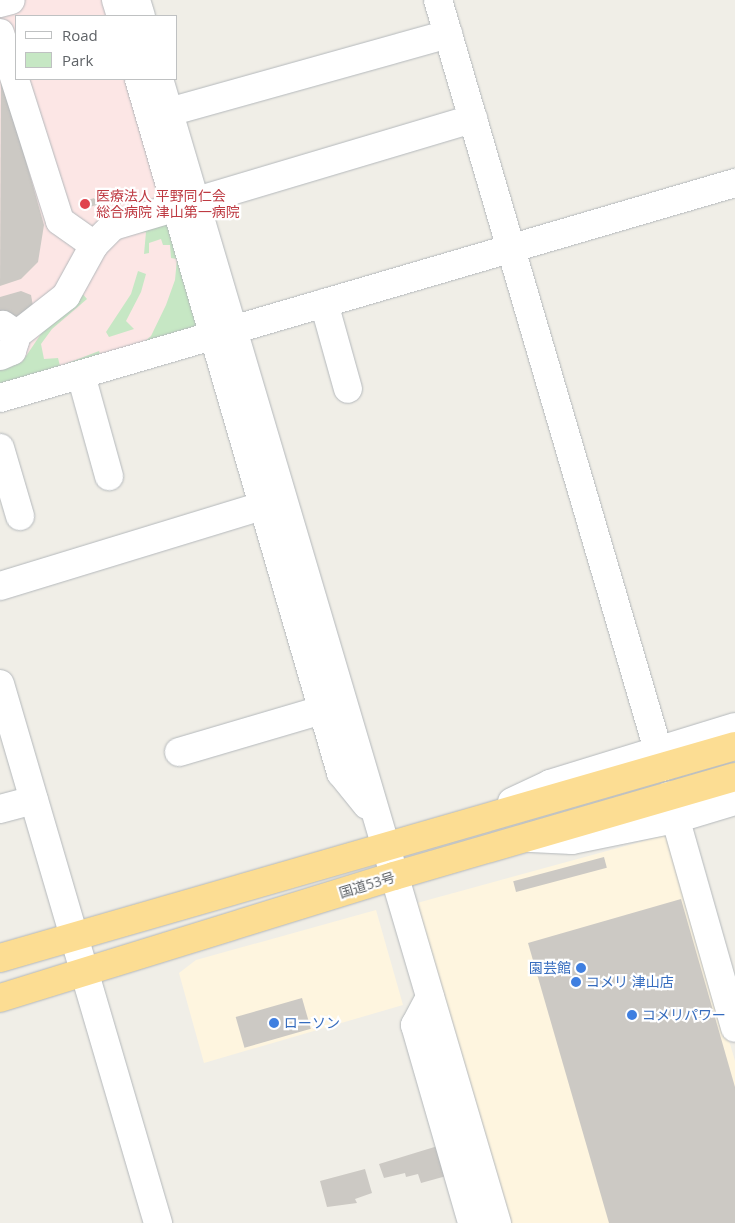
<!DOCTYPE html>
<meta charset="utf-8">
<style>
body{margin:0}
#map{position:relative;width:735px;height:1223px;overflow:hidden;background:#f0eee7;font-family:"Open Sans","Noto Sans JP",sans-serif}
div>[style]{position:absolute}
.commercial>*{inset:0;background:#fef5df}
.medical>*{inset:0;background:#fce6e5}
.green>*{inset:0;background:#c6e7c4}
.building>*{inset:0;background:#ccc9c4;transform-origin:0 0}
.roads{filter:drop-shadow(0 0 1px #b4b8bb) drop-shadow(0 0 1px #b4b8bb)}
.minor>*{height:28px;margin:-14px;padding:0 14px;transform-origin:14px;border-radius:14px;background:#fff}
.highway>*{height:28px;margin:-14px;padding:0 14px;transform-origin:14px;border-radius:14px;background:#fcdd93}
.dots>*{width:14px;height:14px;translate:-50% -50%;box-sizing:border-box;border:2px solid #fff;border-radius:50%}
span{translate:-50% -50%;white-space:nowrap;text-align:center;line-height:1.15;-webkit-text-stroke:4.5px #fff;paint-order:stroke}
.health-label{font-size:14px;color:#be3a42}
.left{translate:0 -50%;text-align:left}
.street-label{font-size:14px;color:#5f6367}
.shop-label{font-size:14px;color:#366cbe}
.right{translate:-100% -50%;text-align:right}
.legend{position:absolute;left:15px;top:15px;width:162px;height:65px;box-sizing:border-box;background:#fff;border:1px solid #bfc1c2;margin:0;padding:6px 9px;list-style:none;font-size:15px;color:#5f6367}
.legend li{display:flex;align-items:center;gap:10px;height:25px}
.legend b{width:25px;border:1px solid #bfc1c2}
</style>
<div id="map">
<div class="commercial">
<div style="clip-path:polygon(669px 834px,735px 1061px,735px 1223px,511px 1223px,417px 903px)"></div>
<div style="clip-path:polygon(376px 910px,403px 1005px,204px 1063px,179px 973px,196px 960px)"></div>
</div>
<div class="medical">
<div style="clip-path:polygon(0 0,112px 0,116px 16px,16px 16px,16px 79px,135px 79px,207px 329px,0 392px)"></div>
</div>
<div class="green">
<div style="clip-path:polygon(171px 216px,203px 330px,143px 343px,151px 336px,166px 305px,175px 280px,177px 259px,171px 258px,170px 245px,163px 245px,161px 239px,149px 243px,149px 253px,144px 254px,146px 232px,137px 233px)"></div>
<div style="clip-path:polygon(138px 271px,146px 274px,141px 292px,126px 321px,134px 329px,109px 337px,106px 332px,131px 294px)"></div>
<div style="clip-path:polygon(81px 292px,87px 299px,52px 329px,41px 344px,44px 359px,58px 358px,60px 366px,99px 351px,101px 357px,0 389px,0 369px,22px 362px,45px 328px)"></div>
</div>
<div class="building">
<div style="clip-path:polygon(1px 72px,44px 225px,38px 262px,21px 279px,0 286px)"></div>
<div style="clip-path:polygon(121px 191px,125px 203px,115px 205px,115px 193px)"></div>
<div style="clip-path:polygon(110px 194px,112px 200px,90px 207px,87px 200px)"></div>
<div style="clip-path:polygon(21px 291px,31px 295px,33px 306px,28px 313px,0 321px,0 297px)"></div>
<div style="left:604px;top:857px;width:11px;height:94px;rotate:75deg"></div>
<div style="clip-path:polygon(681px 899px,735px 1087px,735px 1223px,609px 1223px,528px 943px)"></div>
<div style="left:302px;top:998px;width:32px;height:69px;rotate:74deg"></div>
<div style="clip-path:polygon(441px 1145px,450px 1175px,421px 1183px,418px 1174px,406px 1177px,405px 1173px,384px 1178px,379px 1164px)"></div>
<div style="clip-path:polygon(365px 1169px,372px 1193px,355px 1199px,357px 1203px,327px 1207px,320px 1181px)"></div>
</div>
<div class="roads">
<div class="minor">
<div style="left:116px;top:0;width:17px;rotate:73deg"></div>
<div style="left:136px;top:0;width:17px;rotate:73deg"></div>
<div style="left:438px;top:0;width:799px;rotate:73.65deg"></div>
<div style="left:0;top:3px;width:11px;rotate:-15deg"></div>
<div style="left:0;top:33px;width:197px;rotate:72.3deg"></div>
<div style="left:60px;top:221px;width:42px;rotate:35.2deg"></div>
<div style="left:139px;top:79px;width:723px;rotate:73.77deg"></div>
<div style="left:341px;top:773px;width:41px;rotate:50.9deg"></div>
<div style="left:159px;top:79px;width:1193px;rotate:73.54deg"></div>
<div style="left:169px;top:112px;width:290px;rotate:-15.6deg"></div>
<div style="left:324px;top:303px;width:89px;rotate:74.4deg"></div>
<div style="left:15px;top:336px;width:65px;rotate:-38.1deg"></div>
<div style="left:66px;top:296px;width:58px;rotate:-61.2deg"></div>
<div style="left:94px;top:245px;width:27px;rotate:-45deg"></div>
<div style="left:113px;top:226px;width:376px;rotate:-16.6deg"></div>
<div style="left:0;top:356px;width:13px;rotate:-23deg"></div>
<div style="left:12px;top:351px;width:10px;rotate:-73deg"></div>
<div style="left:15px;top:341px;width:10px;rotate:-107deg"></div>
<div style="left:12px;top:331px;width:11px;rotate:-146deg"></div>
<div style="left:81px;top:375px;width:105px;rotate:74.5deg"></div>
<div style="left:0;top:398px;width:766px;rotate:-16.31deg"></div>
<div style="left:0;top:448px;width:71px;rotate:73.6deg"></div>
<div style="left:0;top:586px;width:274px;rotate:-17deg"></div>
<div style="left:0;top:684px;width:562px;rotate:73.66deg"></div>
<div style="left:179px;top:752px;width:149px;rotate:-16.4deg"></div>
<div style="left:669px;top:796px;width:241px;rotate:74.1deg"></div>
<div style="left:512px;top:802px;width:42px;rotate:-25.3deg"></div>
<div style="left:550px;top:784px;width:194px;rotate:-17.1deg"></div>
<div style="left:0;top:809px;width:35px;rotate:-15deg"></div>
<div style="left:531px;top:838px;width:41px;rotate:2.8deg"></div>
<div style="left:572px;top:840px;width:105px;rotate:-11.5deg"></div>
<div style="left:675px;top:819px;width:63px;rotate:-16.7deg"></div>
<div style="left:430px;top:997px;width:32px;rotate:118deg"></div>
<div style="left:415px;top:1025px;width:206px;rotate:73.9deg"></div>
</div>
<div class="highway">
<div style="left:0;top:958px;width:765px;rotate:-16.09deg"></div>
<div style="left:0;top:998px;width:412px;rotate:-17.2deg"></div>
<div style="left:394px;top:876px;width:355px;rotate:-16.2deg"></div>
</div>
</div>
<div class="dots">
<div style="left:85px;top:204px;background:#e0444e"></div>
<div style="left:581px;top:968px;background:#3f7fe0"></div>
<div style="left:576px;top:982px;background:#3f7fe0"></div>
<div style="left:632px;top:1015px;background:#3f7fe0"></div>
<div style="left:274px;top:1023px;background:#3f7fe0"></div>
</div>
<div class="health-label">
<span class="left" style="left:96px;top:204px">医療法人 平野同仁会<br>総合病院 津山第一病院</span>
</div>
<div class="street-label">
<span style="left:367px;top:885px;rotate:-17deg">国道53号</span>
</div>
<div class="shop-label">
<span class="right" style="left:571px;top:968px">園芸館</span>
<span class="left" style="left:586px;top:982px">コメリ 津山店</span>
<span class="left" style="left:642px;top:1015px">コメリパワー</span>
<span class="left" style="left:284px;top:1023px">ローソン</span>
</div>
<ul class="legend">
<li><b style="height:6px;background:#fff"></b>Road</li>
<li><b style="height:14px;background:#c6e7c4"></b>Park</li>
</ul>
</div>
